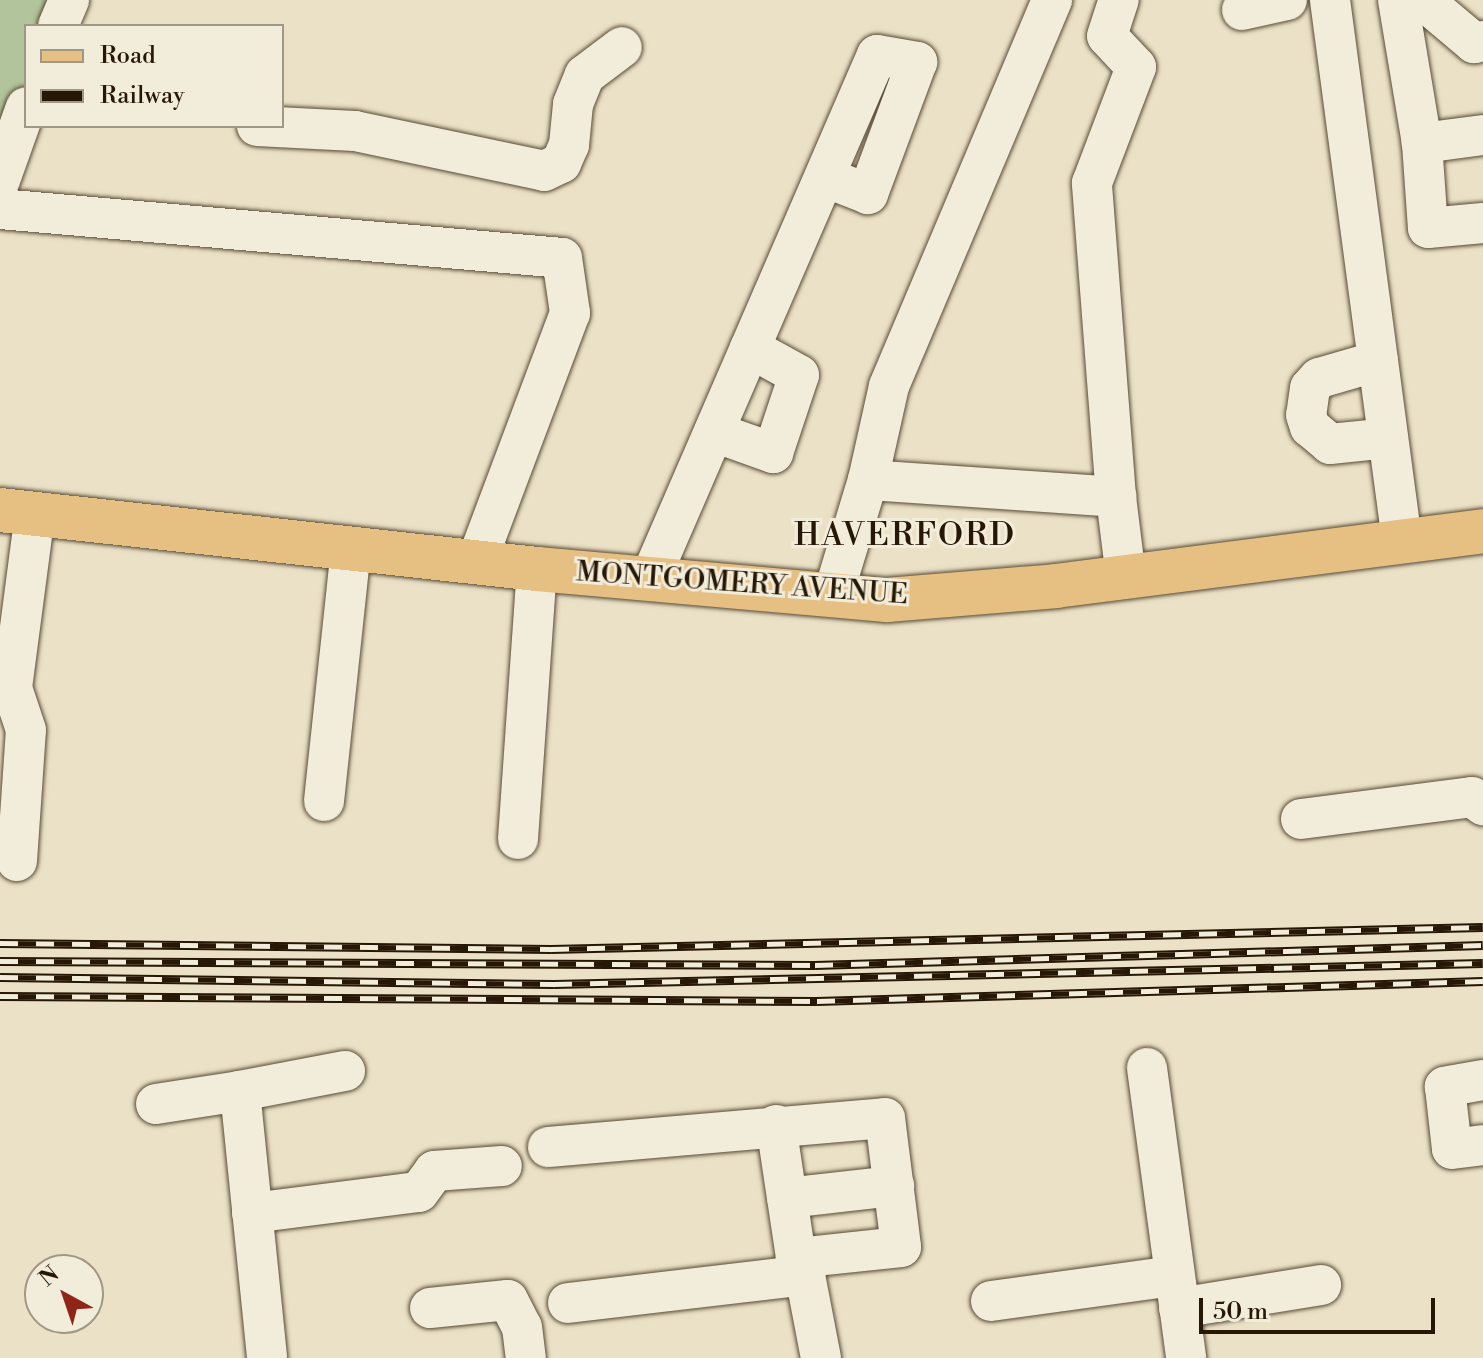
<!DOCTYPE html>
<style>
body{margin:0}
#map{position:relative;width:1483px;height:1358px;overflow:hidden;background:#ebe1c6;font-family:"Libre Bodoni",serif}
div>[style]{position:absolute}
.green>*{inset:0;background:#b1c49b}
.roads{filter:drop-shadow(0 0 2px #584a35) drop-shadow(0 0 2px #584a35)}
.minor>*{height:40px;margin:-20px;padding:0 20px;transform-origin:20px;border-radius:20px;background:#f2ecda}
.major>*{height:44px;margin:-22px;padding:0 22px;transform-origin:22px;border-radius:22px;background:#e6c083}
.rail>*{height:9px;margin-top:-4.5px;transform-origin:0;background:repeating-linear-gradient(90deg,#f2ecda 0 18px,#271705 0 36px);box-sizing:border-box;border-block:2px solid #271705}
span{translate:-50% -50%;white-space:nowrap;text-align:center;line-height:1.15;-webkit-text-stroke:6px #f2ecda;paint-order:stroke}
.street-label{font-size:28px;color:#271705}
.quarter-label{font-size:32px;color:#271705;letter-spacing:2px}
.legend{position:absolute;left:24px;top:24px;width:260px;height:104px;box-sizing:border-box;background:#f2ecda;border:2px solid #a19785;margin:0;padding:10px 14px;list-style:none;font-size:24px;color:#271705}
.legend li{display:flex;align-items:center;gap:16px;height:40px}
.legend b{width:40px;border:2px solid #a19785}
.north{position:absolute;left:24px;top:1254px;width:80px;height:80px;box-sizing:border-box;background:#f2ecda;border:2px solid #a19785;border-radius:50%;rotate:320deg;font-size:22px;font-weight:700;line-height:32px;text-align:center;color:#271705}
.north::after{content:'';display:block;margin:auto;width:28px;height:36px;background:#8f2418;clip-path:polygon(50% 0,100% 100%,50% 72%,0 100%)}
.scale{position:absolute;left:1199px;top:1298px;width:236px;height:36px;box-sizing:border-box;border:4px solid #271705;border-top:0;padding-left:10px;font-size:24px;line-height:28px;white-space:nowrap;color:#271705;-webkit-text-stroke:6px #f2ecda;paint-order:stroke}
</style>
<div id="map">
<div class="green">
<div style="clip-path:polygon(0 0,69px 0,57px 26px,26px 26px,26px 107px,0 180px)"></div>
</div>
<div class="roads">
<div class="minor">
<div style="left:1330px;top:0;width:546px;rotate:82.42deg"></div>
<div style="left:1398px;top:0;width:145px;rotate:80.5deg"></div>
<div style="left:1423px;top:0;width:67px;rotate:40.1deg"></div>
<div style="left:1474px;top:43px;width:9px;rotate:-13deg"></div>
<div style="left:1242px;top:10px;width:46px;rotate:-12.5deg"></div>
<div style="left:58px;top:26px;width:28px;rotate:-67deg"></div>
<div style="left:257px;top:126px;width:98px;rotate:2.9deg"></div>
<div style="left:355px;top:131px;width:193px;rotate:11.9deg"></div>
<div style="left:544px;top:171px;width:19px;rotate:-25deg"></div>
<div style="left:561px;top:163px;width:20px;rotate:-66deg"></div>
<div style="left:569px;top:145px;width:41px;rotate:-84.4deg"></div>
<div style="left:573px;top:104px;width:31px;rotate:-68deg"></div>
<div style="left:585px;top:75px;width:46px;rotate:-37.1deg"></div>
<div style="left:1483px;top:135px;width:62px;rotate:172.5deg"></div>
<div style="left:1422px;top:143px;width:85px;rotate:86deg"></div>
<div style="left:1428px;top:228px;width:55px;rotate:-5.2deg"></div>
<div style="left:0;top:180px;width:77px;rotate:-70.4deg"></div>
<div style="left:0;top:209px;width:564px;rotate:4.98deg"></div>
<div style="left:562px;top:258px;width:56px;rotate:81.7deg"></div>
<div style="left:570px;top:313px;width:265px;rotate:110.6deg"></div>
<div style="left:1378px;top:361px;width:61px;rotate:163.9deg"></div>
<div style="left:1319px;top:378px;width:13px;rotate:132deg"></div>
<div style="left:1310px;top:388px;width:27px;rotate:98deg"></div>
<div style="left:1306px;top:415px;width:13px;rotate:72deg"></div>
<div style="left:1310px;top:427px;width:26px;rotate:40deg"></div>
<div style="left:1330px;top:444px;width:58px;rotate:-5.9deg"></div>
<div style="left:714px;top:432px;width:63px;rotate:19.6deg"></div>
<div style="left:773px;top:453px;width:82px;rotate:-71.6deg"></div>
<div style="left:799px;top:375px;width:56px;rotate:-151.1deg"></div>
<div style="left:868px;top:480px;width:96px;rotate:-77.4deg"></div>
<div style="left:889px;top:386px;width:419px;rotate:-67.1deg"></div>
<div style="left:1116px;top:497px;width:315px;rotate:-94.4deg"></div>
<div style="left:1092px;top:183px;width:124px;rotate:-69.2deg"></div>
<div style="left:1136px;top:67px;width:42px;rotate:-133.1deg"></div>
<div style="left:1107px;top:36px;width:38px;rotate:-72deg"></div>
<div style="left:650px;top:579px;width:571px;rotate:-66.58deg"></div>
<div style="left:877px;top:55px;width:41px;rotate:9.9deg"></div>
<div style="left:917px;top:62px;width:141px;rotate:110.4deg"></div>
<div style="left:868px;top:194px;width:46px;rotate:-158.4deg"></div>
<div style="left:833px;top:595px;width:120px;rotate:-73.1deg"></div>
<div style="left:868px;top:480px;width:249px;rotate:3.9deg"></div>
<div style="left:1116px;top:497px;width:81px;rotate:82.9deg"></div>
<div style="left:324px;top:801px;width:255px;rotate:-83.9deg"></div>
<div style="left:1301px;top:819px;width:172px;rotate:-7.3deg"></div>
<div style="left:1472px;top:797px;width:14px;rotate:36deg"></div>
<div style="left:518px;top:839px;width:271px;rotate:-86deg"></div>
<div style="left:17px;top:861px;width:131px;rotate:-86.1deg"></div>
<div style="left:26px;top:730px;width:44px;rotate:-108.4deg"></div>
<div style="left:12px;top:688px;width:176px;rotate:-82.5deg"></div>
<div style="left:1147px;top:1068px;width:293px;rotate:82.3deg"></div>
<div style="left:1483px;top:1080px;width:39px;rotate:170deg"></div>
<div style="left:1445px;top:1087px;width:62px;rotate:83.6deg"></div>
<div style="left:1452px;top:1149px;width:31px;rotate:-7deg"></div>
<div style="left:240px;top:1091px;width:107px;rotate:-10.8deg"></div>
<div style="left:156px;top:1104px;width:85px;rotate:-8.8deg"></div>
<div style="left:240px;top:1091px;width:268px;rotate:84.2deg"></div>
<div style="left:776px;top:1125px;width:134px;rotate:81.4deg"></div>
<div style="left:796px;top:1258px;width:19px;rotate:62deg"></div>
<div style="left:805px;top:1275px;width:85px;rotate:79.1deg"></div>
<div style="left:548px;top:1147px;width:338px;rotate:-4.9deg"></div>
<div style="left:885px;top:1118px;width:130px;rotate:82.9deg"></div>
<div style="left:901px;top:1247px;width:106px;rotate:174deg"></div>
<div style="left:787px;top:1198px;width:108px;rotate:-6.4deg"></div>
<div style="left:252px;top:1213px;width:168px;rotate:-7.2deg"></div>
<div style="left:419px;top:1192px;width:26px;rotate:-54deg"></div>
<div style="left:434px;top:1171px;width:68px;rotate:-4.2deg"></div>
<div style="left:991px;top:1301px;width:184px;rotate:-7.8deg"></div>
<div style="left:568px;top:1303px;width:239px;rotate:-6.7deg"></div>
<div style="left:430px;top:1308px;width:78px;rotate:-5.9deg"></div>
<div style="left:508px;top:1300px;width:30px;rotate:63deg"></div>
<div style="left:522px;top:1327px;width:31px;rotate:83deg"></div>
<div style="left:1179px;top:1308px;width:144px;rotate:-9.2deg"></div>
</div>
<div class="major">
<div style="left:0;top:510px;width:540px;rotate:6.27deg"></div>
<div style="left:537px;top:569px;width:351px;rotate:5.1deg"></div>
<div style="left:887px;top:600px;width:170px;rotate:-4.7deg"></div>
<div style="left:1056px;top:586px;width:431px;rotate:-7.3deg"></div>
</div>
</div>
<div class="rail">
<div style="left:0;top:943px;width:551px;rotate:0.62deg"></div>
<div style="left:551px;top:949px;width:932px;rotate:-1.35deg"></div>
<div style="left:0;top:961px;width:815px;rotate:0.28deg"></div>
<div style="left:815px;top:965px;width:668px;rotate:-1.71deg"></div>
<div style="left:0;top:977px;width:554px;rotate:0.72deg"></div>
<div style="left:554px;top:984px;width:929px;rotate:-1.29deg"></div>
<div style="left:0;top:996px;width:817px;rotate:0.35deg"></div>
<div style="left:817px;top:1001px;width:666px;rotate:-1.72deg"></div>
</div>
<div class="street-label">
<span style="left:742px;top:584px;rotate:4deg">MONTGOMERY AVENUE</span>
</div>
<div class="quarter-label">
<span style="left:905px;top:535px">HAVERFORD</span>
</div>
<ul class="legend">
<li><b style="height:10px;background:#e6c083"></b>Road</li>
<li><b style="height:10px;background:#271705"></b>Railway</li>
</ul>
<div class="north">N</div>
<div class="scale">50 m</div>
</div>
